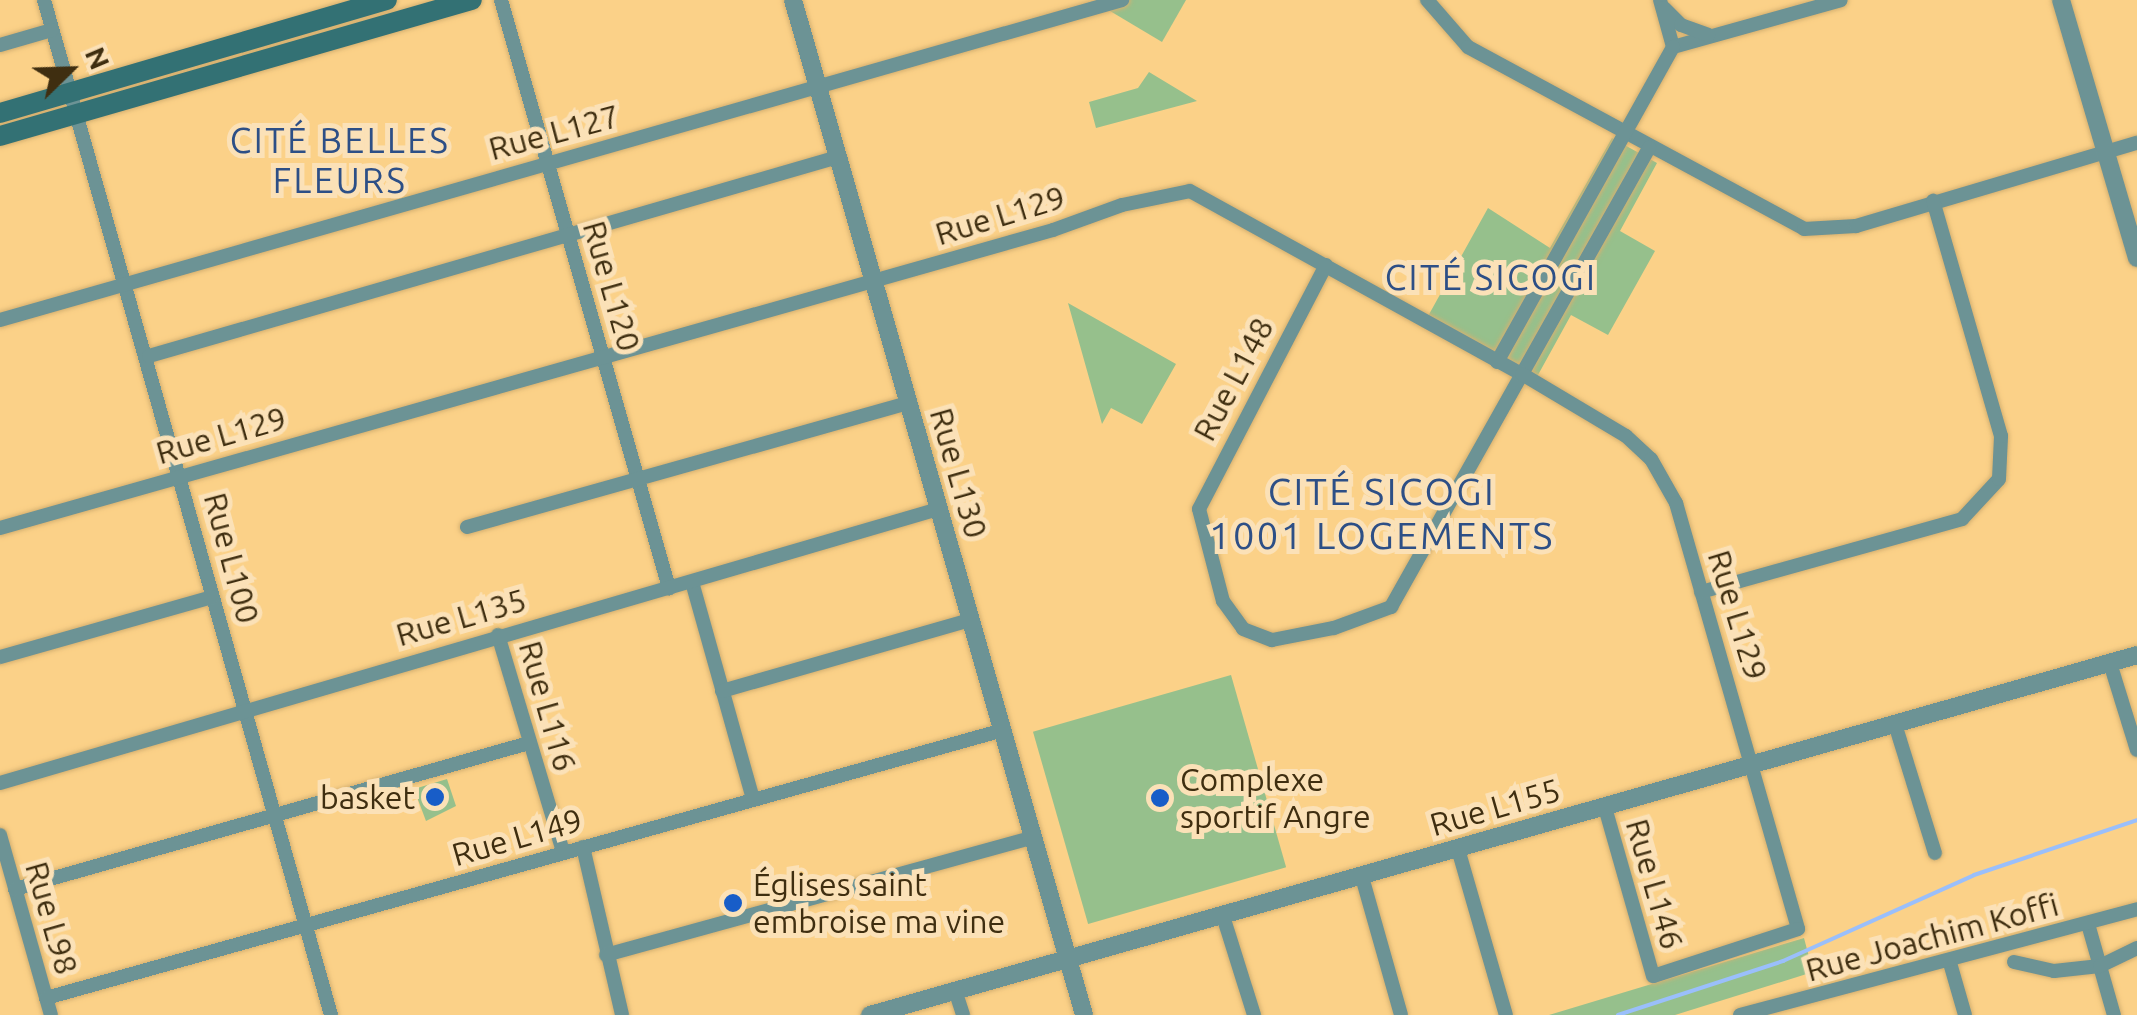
<!DOCTYPE html>
<meta charset="utf-8">
<style>
body{margin:0}
#map{position:relative;width:2137px;height:1015px;overflow:hidden;background:#fbd188;font-family:Ubuntu,sans-serif}
div>[style]{position:absolute}
.green>*{inset:0;background:#96c08c;transform-origin:0 0}
.stream>*{height:4px;margin:-2px;padding:0 2px;transform-origin:2px;border-radius:2px;background:#9abffb}
.roads{filter:drop-shadow(0 0 2px #d5b070) drop-shadow(0 0 2px #d5b070)}
.minor>*{height:14px;margin:-7px;padding:0 7px;transform-origin:7px;border-radius:7px;background:#6c9395}
.tertiary>*{height:18px;margin:-9px;padding:0 9px;transform-origin:9px;border-radius:9px;background:#6c9395}
.secondary>*{height:20px;margin:-10px;padding:0 10px;transform-origin:10px;border-radius:10px;background:#337174}
.dots>*{width:28px;height:28px;translate:-50% -50%;box-sizing:border-box;border:5px solid #fbe1b7;border-radius:50%}
span{translate:-50% -50%;white-space:nowrap;text-align:center;line-height:1.15;-webkit-text-stroke:10px #fbe1b7;paint-order:stroke}
.street-label{font-size:32px;color:#3f2e10}
.poi-label{font-size:32px;color:#3f2e10}
.left{translate:0 -50%;text-align:left}
.right{translate:-100% -50%;text-align:right}
.neighbourhood-label{font-size:35px;color:#2d4f86;letter-spacing:2.5px}
.quarter-label{font-size:38px;color:#2d4f86;letter-spacing:2.5px}
.north{position:absolute;left:20px;top:20px;width:100px;height:100px;-webkit-text-stroke:8px #fbe1b7;paint-order:stroke;rotate:67deg;font-size:28px;font-weight:700;line-height:40px;text-align:center;color:#3f2e10}
.north::after{content:'';display:block;margin:auto;width:35px;height:45px;background:#3f2e10;clip-path:polygon(50% 0,100% 100%,50% 72%,0 100%)}
</style>
<div id="map">
<div class="green">
<div style="clip-path:polygon(1103px 0,1186px 0,1162px 42px,1100px 5px)"></div>
<div style="clip-path:polygon(1149px 72px,1197px 101px,1096px 128px,1089px 102px,1138px 88px)"></div>
<div style="clip-path:polygon(1612px 138px,1657px 163px,1620px 231px,1655px 251px,1608px 335px,1571px 315px,1533px 384px,1427px 318px,1488px 208px,1550px 248px)"></div>
<div style="clip-path:polygon(1068px 303px,1176px 364px,1142px 424px,1111px 408px,1102px 424px)"></div>
<div style="left:1231px;top:675px;width:200px;height:206px;rotate:74deg"></div>
<div style="clip-path:polygon(447px 779px,456px 806px,426px 821px,414px 789px)"></div>
<div style="clip-path:polygon(1804px 938px,1813px 972px,1675px 1015px,1549px 1015px)"></div>
</div>
<div class="stream">
<div style="left:1618px;top:1015px;width:174px;rotate:-18.1deg"></div>
<div style="left:1783px;top:961px;width:209px;rotate:-24.2deg"></div>
<div style="left:1974px;top:875px;width:172px;rotate:-18.6deg"></div>
</div>
<div class="roads">
<div class="minor">
<div style="left:44px;top:0;width:1055px;rotate:74.21deg"></div>
<div style="left:501px;top:0;width:612px;rotate:74.05deg"></div>
<div style="left:1427px;top:0;width:62px;rotate:48.9deg"></div>
<div style="left:1468px;top:47px;width:382px;rotate:28.4deg"></div>
<div style="left:1804px;top:229px;width:52px;rotate:-3.3deg"></div>
<div style="left:1856px;top:226px;width:293px;rotate:-16.5deg"></div>
<div style="left:1660px;top:0;width:49px;rotate:74.5deg"></div>
<div style="left:1673px;top:47px;width:174px;rotate:-15.6deg"></div>
<div style="left:1664px;top:8px;width:24px;rotate:45deg"></div>
<div style="left:1681px;top:25px;width:29px;rotate:20deg"></div>
<div style="left:0;top:45px;width:54px;rotate:-16.1deg"></div>
<div style="left:1326px;top:265px;width:275px;rotate:117.5deg"></div>
<div style="left:1199px;top:509px;width:95px;rotate:75.4deg"></div>
<div style="left:1223px;top:601px;width:34px;rotate:54deg"></div>
<div style="left:1243px;top:629px;width:31px;rotate:21deg"></div>
<div style="left:1272px;top:640px;width:63px;rotate:-11deg"></div>
<div style="left:1334px;top:628px;width:61px;rotate:-20.2deg"></div>
<div style="left:1391px;top:607px;width:527px;rotate:-60.66deg"></div>
<div style="left:0;top:320px;width:1167px;rotate:-15.92deg"></div>
<div style="left:149px;top:356px;width:717px;rotate:-16.11deg"></div>
<div style="left:1497px;top:362px;width:361px;rotate:-60.8deg"></div>
<div style="left:467px;top:527px;width:458px;rotate:-15.7deg"></div>
<div style="left:0;top:528px;width:1094px;rotate:-15.8deg"></div>
<div style="left:1053px;top:230px;width:73px;rotate:-19.9deg"></div>
<div style="left:1122px;top:205px;width:69px;rotate:-11.6deg"></div>
<div style="left:1190px;top:191px;width:379px;rotate:28.9deg"></div>
<div style="left:1522px;top:374px;width:121px;rotate:30.8deg"></div>
<div style="left:1626px;top:436px;width:34px;rotate:43deg"></div>
<div style="left:1651px;top:459px;width:51px;rotate:60.4deg"></div>
<div style="left:1676px;top:503px;width:443px;rotate:74deg"></div>
<div style="left:1798px;top:929px;width:152px;rotate:162deg"></div>
<div style="left:1653px;top:976px;width:176px;rotate:-105.9deg"></div>
<div style="left:692px;top:582px;width:225px;rotate:74.3deg"></div>
<div style="left:1701px;top:592px;width:271px;rotate:-15.6deg"></div>
<div style="left:1962px;top:519px;width:54px;rotate:-47.2deg"></div>
<div style="left:1999px;top:479px;width:43px;rotate:-87.3deg"></div>
<div style="left:2001px;top:436px;width:245px;rotate:-106.1deg"></div>
<div style="left:498px;top:635px;width:226px;rotate:73.3deg"></div>
<div style="left:0;top:657px;width:220px;rotate:-15.8deg"></div>
<div style="left:2110px;top:663px;width:91px;rotate:72.8deg"></div>
<div style="left:722px;top:691px;width:257px;rotate:-16deg"></div>
<div style="left:1895px;top:724px;width:135px;rotate:72.8deg"></div>
<div style="left:0;top:783px;width:977px;rotate:-16.28deg"></div>
<div style="left:0;top:835px;width:187px;rotate:74.2deg"></div>
<div style="left:583px;top:847px;width:172px;rotate:76.9deg"></div>
<div style="left:1458px;top:849px;width:173px;rotate:73.9deg"></div>
<div style="left:1362px;top:877px;width:143px;rotate:74.2deg"></div>
<div style="left:15px;top:889px;width:534px;rotate:-15.86deg"></div>
<div style="left:1223px;top:916px;width:104px;rotate:72.6deg"></div>
<div style="left:2088px;top:924px;width:95px;rotate:74.1deg"></div>
<div style="left:606px;top:955px;width:443px;rotate:-15.4deg"></div>
<div style="left:2014px;top:962px;width:41px;rotate:12.7deg"></div>
<div style="left:2054px;top:971px;width:46px;rotate:-6.2deg"></div>
<div style="left:2100px;top:966px;width:41px;rotate:-25.9deg"></div>
<div style="left:1950px;top:963px;width:54px;rotate:73.9deg"></div>
<div style="left:955px;top:990px;width:26px;rotate:72deg"></div>
<div style="left:46px;top:998px;width:994px;rotate:-15.64deg"></div>
<div style="left:1740px;top:1015px;width:411px;rotate:-14.9deg"></div>
</div>
<div class="tertiary">
<div style="left:793px;top:0;width:1056px;rotate:74deg"></div>
<div style="left:2061px;top:0;width:269px;rotate:73.6deg"></div>
<div style="left:870px;top:1015px;width:1317px;rotate:-15.86deg"></div>
</div>
<div class="secondary">
<div style="left:0;top:113px;width:403px;rotate:-16.3deg"></div>
<div style="left:0;top:136px;width:491px;rotate:-16.1deg"></div>
</div>
</div>
<div class="dots">
<div style="left:435px;top:797px;background:#185dc8"></div>
<div style="left:1160px;top:798px;background:#185dc8"></div>
<div style="left:733px;top:903px;background:#185dc8"></div>
</div>
<div class="street-label">
<span style="left:554px;top:132px;rotate:-15deg">Rue L127</span>
<span style="left:1000px;top:215px;rotate:-17deg">Rue L129</span>
<span style="left:612px;top:286px;rotate:74deg">Rue L120</span>
<span style="left:1233px;top:379px;rotate:-62deg">Rue L148</span>
<span style="left:221px;top:435px;rotate:-16deg">Rue L129</span>
<span style="left:959px;top:473px;rotate:74deg">Rue L130</span>
<span style="left:232px;top:558px;rotate:75deg">Rue L100</span>
<span style="left:1738px;top:615px;rotate:73deg">Rue L129</span>
<span style="left:461px;top:617px;rotate:-16deg">Rue L135</span>
<span style="left:548px;top:706px;rotate:74deg">Rue L116</span>
<span style="left:1495px;top:807px;rotate:-16deg">Rue L155</span>
<span style="left:517px;top:837px;rotate:-16deg">Rue L149</span>
<span style="left:1655px;top:884px;rotate:74deg">Rue L146</span>
<span style="left:52px;top:918px;rotate:74deg">Rue L98</span>
<span style="left:1932px;top:937px;rotate:-15deg">Rue Joachim Koffi</span>
</div>
<div class="poi-label">
<span class="left" style="left:1180px;top:798px">Complexe<br>sportif Angre</span>
<span class="right" style="left:415px;top:797px">basket</span>
<span class="left" style="left:753px;top:903px">Églises saint<br>embroise ma vine</span>
</div>
<div class="neighbourhood-label">
<span style="left:340px;top:160px">CITÉ BELLES<br>FLEURS</span>
<span style="left:1491px;top:277px">CITÉ SICOGI</span>
</div>
<div class="quarter-label">
<span style="left:1382px;top:514px">CITÉ SICOGI<br>1001 LOGEMENTS</span>
</div>
<div class="north">N</div>
</div>
